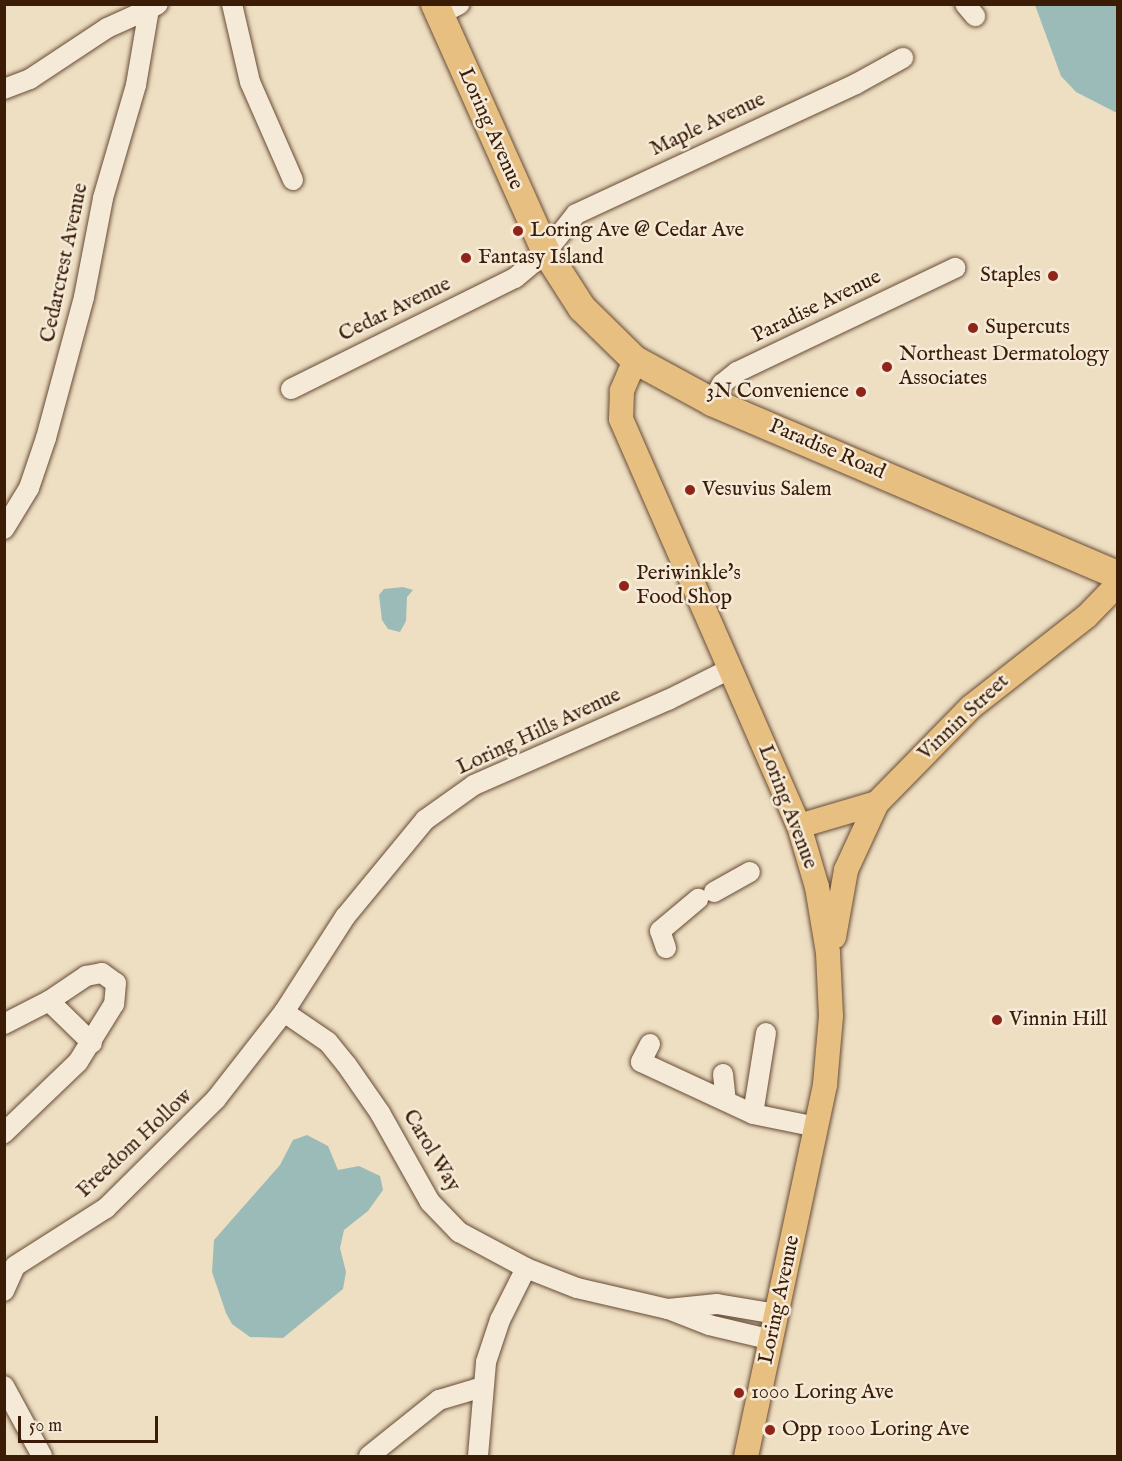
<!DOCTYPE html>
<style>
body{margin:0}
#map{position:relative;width:1122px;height:1461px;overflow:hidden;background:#eedec2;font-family:"IM FELL English",serif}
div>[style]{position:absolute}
.water>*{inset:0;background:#9bbbb9}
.roads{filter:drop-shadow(0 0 2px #674c36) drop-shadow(0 0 2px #674c36)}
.minor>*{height:20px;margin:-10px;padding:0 10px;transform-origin:10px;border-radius:10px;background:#f4ead7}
.major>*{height:24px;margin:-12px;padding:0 12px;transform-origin:12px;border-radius:12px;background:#e7bf81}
.highway>*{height:28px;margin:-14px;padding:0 14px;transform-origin:14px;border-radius:14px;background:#e7bf81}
.dots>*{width:16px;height:16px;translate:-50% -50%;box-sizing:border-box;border:3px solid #f4ead7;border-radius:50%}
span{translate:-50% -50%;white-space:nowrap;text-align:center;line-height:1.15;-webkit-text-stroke:5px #f4ead7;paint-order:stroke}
.street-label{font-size:21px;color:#3a1c07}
.poi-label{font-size:21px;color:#3a1c07}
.left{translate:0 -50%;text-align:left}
.right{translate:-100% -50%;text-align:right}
.frame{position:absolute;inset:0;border:6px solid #3a1c07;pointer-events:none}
.scale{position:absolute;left:18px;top:1416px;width:140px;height:27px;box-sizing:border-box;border:3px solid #3a1c07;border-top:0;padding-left:8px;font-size:18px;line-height:21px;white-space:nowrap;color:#3a1c07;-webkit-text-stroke:4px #f4ead7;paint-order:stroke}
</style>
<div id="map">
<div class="water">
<div style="clip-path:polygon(1035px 5px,1117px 5px,1117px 113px,1076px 92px,1061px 76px)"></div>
<div style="clip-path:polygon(403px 587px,413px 590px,407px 597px,406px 621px,400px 632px,388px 629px,382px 620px,379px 595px,384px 589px)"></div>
<div style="clip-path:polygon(307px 1135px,328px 1146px,338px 1170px,359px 1166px,380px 1176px,383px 1190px,368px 1211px,344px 1230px,340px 1248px,346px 1272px,343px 1289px,283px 1338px,250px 1337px,232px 1324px,226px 1313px,212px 1272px,214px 1240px,280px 1165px,293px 1140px)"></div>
</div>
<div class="roads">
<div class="minor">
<div style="left:232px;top:4px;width:80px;rotate:77deg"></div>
<div style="left:250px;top:82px;width:107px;rotate:66.3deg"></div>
<div style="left:965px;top:4px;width:16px;rotate:50deg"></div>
<div style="left:440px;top:14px;width:22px;rotate:-27deg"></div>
<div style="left:4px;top:89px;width:28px;rotate:-21deg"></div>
<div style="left:30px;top:79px;width:92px;rotate:-33.5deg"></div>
<div style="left:107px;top:28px;width:46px;rotate:-24.3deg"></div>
<div style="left:291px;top:389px;width:250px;rotate:-26.4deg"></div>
<div style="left:515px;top:278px;width:40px;rotate:-40deg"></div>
<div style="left:546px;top:252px;width:48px;rotate:-51.7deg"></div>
<div style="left:576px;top:214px;width:309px;rotate:-24.9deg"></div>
<div style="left:856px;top:84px;width:54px;rotate:-29deg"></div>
<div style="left:712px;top:402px;width:21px;rotate:-61deg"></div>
<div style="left:722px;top:384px;width:19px;rotate:-39deg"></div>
<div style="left:737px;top:372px;width:242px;rotate:-25.5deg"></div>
<div style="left:4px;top:529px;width:48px;rotate:-58.6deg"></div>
<div style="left:29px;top:488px;width:53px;rotate:-71.2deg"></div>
<div style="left:46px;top:438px;width:146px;rotate:-74.9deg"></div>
<div style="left:84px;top:297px;width:101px;rotate:-79.1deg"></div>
<div style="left:103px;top:198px;width:118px;rotate:-73.7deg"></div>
<div style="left:136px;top:85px;width:77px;rotate:-80.3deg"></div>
<div style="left:149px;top:9px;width:10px;rotate:-29deg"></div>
<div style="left:714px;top:892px;width:41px;rotate:-29.1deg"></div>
<div style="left:666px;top:948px;width:18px;rotate:-109deg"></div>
<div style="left:660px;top:931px;width:50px;rotate:-40.1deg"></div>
<div style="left:49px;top:1001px;width:60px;rotate:44.3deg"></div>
<div style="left:284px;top:1012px;width:53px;rotate:34.3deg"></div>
<div style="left:328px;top:1042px;width:28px;rotate:51deg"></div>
<div style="left:346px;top:1064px;width:60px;rotate:55.2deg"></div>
<div style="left:380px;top:1113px;width:102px;rotate:60.7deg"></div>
<div style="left:430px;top:1202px;width:42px;rotate:46deg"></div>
<div style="left:459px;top:1232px;width:76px;rotate:28.2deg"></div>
<div style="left:526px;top:1268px;width:55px;rotate:21.4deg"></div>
<div style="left:577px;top:1288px;width:93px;rotate:13deg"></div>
<div style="left:668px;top:1309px;width:44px;rotate:21.3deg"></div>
<div style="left:709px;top:1325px;width:65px;rotate:13.4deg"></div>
<div style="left:4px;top:1024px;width:51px;rotate:-27.1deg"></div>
<div style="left:49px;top:1001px;width:45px;rotate:-34deg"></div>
<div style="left:86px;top:976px;width:16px;rotate:-11deg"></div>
<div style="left:102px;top:973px;width:17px;rotate:36deg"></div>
<div style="left:116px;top:983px;width:21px;rotate:95deg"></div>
<div style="left:114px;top:1004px;width:68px;rotate:121.8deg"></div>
<div style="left:78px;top:1062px;width:103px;rotate:136.2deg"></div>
<div style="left:650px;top:1044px;width:20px;rotate:117deg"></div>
<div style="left:641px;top:1062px;width:123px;rotate:24.9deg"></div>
<div style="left:753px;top:1114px;width:65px;rotate:11.5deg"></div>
<div style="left:723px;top:1074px;width:27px;rotate:84deg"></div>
<div style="left:753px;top:1114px;width:82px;rotate:-80.9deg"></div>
<div style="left:4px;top:1291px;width:27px;rotate:-66deg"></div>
<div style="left:15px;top:1266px;width:108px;rotate:-32.5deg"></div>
<div style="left:106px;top:1208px;width:155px;rotate:-44.7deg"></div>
<div style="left:216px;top:1099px;width:110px;rotate:-52deg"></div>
<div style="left:284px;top:1012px;width:113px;rotate:-57.3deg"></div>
<div style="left:345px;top:917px;width:126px;rotate:-50.5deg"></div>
<div style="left:425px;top:820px;width:60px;rotate:-35.5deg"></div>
<div style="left:474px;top:785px;width:212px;rotate:-23.7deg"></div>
<div style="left:668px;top:700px;width:69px;rotate:-26.6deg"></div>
<div style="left:668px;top:1309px;width:49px;rotate:-5.8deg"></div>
<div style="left:717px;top:1304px;width:61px;rotate:9.5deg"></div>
<div style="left:4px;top:1386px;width:80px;rotate:61.5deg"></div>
<div style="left:369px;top:1456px;width:90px;rotate:-38.7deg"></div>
<div style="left:439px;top:1400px;width:46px;rotate:-16.5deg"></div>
<div style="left:478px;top:1456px;width:94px;rotate:-85.1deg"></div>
<div style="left:486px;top:1362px;width:44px;rotate:-71.6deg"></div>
<div style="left:500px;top:1320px;width:58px;rotate:-63.4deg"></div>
</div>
<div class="major">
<div style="left:635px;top:360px;width:34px;rotate:113deg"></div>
<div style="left:622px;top:391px;width:28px;rotate:92deg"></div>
<div style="left:621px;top:419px;width:444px;rotate:66.4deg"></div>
<div style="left:799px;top:826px;width:64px;rotate:73.6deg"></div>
<div style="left:817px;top:887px;width:67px;rotate:80.5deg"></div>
<div style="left:828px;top:953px;width:63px;rotate:87.3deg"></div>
<div style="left:831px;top:1016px;width:69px;rotate:95deg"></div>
<div style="left:825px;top:1085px;width:379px;rotate:102deg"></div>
<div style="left:799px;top:826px;width:81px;rotate:-16.4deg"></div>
<div style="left:877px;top:803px;width:134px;rotate:-45.6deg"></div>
<div style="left:971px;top:707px;width:147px;rotate:-38.1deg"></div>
<div style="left:1087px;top:616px;width:45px;rotate:-45.9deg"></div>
<div style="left:834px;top:937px;width:68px;rotate:-79.8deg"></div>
<div style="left:846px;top:870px;width:74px;rotate:-65.2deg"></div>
</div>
<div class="highway">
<div style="left:435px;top:4px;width:272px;rotate:65.9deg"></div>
<div style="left:546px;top:252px;width:67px;rotate:57.3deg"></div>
<div style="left:582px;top:308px;width:74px;rotate:44.5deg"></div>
<div style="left:635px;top:360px;width:88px;rotate:28.6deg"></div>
<div style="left:712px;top:402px;width:441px;rotate:23.1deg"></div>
</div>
</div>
<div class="dots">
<div style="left:518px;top:231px;background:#8f2418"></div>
<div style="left:466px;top:258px;background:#8f2418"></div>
<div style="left:1053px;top:276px;background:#8f2418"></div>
<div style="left:973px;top:328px;background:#8f2418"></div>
<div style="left:887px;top:367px;background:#8f2418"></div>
<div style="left:861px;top:392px;background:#8f2418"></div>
<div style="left:690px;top:490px;background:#8f2418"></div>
<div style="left:624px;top:586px;background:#8f2418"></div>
<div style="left:997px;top:1020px;background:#8f2418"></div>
<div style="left:739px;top:1393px;background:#8f2418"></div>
<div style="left:770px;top:1430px;background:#8f2418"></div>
</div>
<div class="street-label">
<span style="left:708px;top:125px;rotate:-25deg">Maple Avenue</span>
<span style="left:490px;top:129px;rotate:66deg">Loring Avenue</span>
<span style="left:65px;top:263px;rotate:-78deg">Cedarcrest Avenue</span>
<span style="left:817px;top:307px;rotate:-26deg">Paradise Avenue</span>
<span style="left:395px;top:310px;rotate:-26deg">Cedar Avenue</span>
<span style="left:827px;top:450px;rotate:23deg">Paradise Road</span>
<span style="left:964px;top:718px;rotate:-43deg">Vinnin Street</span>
<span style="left:539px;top:732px;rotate:-25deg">Loring Hills Avenue</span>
<span style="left:787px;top:807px;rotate:69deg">Loring Avenue</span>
<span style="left:135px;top:1144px;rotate:-43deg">Freedom Hollow</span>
<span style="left:431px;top:1151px;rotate:59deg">Carol Way</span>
<span style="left:780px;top:1300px;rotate:-78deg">Loring Avenue</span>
</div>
<div class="poi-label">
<span class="left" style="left:530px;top:231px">Loring Ave @ Cedar Ave</span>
<span class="left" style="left:478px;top:258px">Fantasy Island</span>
<span class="right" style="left:1041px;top:276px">Staples</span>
<span class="left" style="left:985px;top:328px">Supercuts</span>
<span class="left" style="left:899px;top:367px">Northeast Dermatology<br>Associates</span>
<span class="right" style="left:849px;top:392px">3N Convenience</span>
<span class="left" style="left:702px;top:490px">Vesuvius Salem</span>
<span class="left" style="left:636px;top:586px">Periwinkle's<br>Food Shop</span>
<span class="left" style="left:1009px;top:1020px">Vinnin Hill</span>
<span class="left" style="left:751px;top:1393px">1000 Loring Ave</span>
<span class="left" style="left:782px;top:1430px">Opp 1000 Loring Ave</span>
</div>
<div class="frame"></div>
<div class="scale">50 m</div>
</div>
